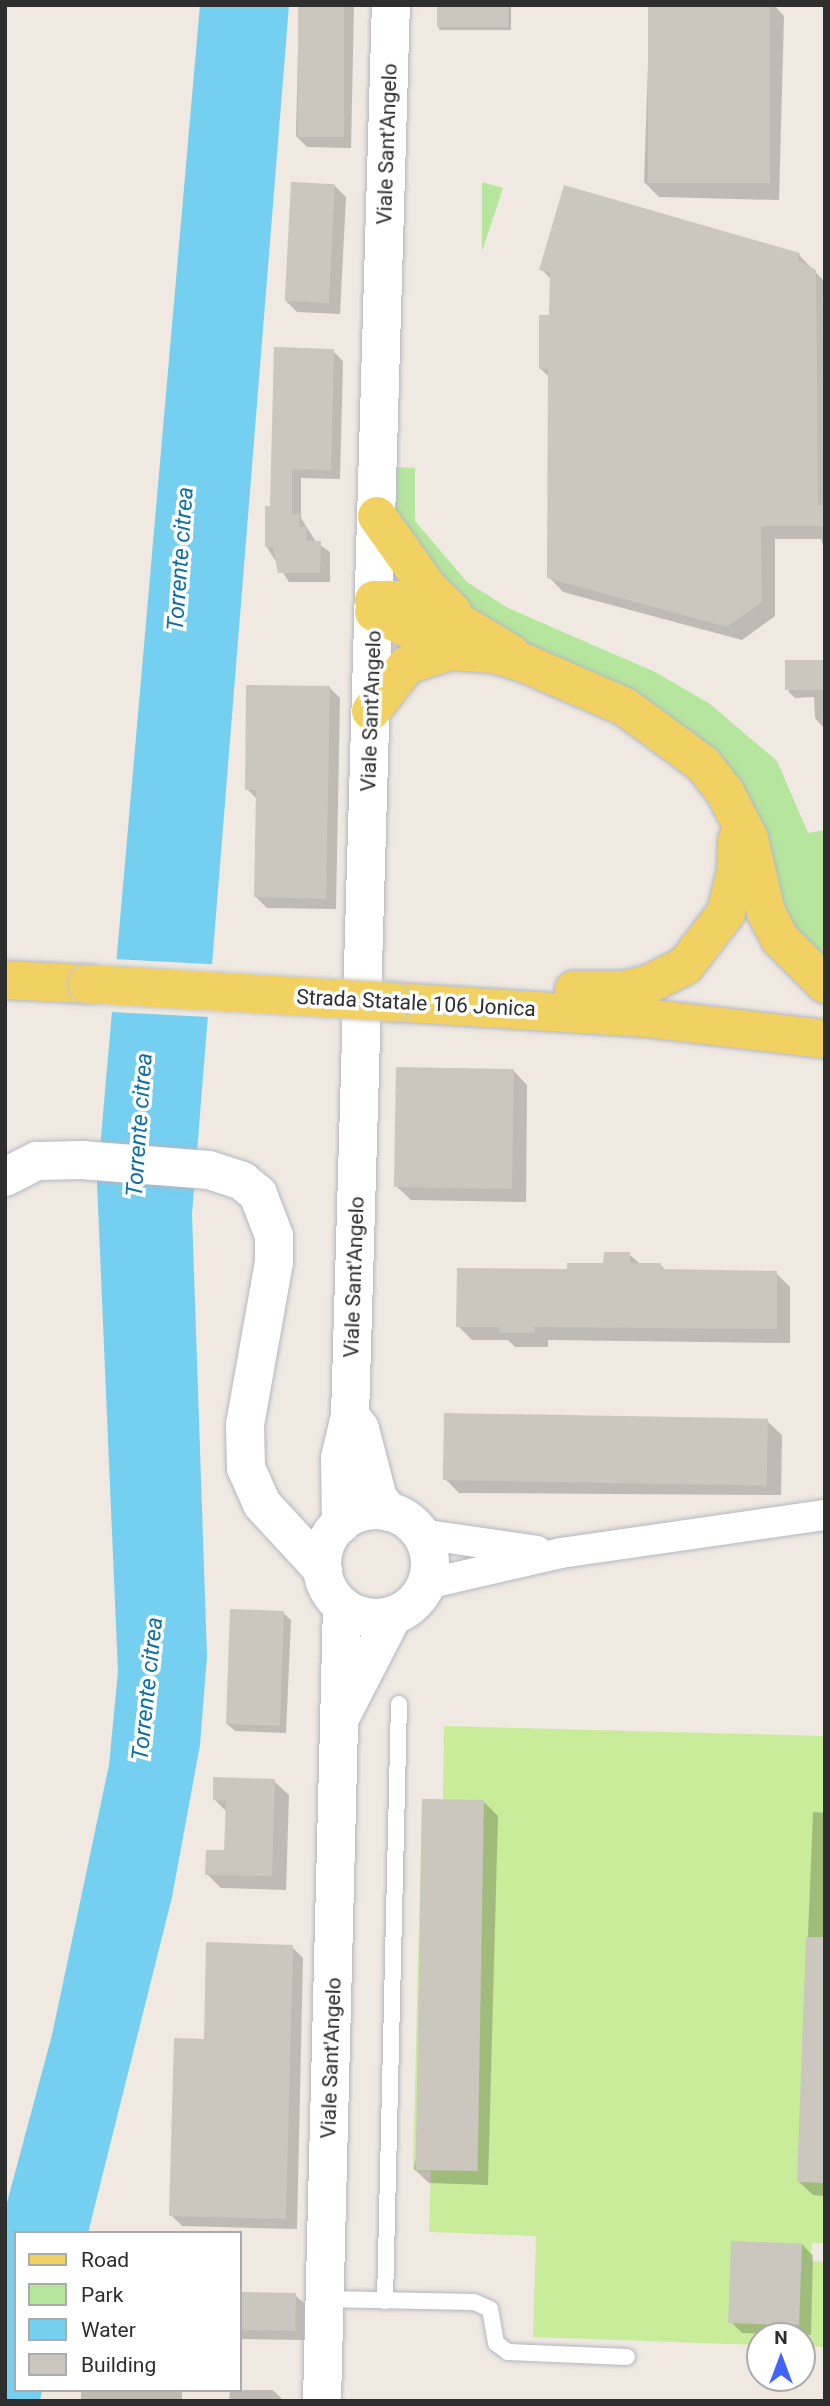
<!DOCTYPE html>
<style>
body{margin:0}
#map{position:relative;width:830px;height:2406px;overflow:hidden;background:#efe9e1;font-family:Roboto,sans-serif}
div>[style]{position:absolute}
.green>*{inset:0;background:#b6e59e}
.pitch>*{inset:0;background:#c9ec9a}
.water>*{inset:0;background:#75cff0}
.pier>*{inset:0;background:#efe9e1;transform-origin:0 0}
.shadow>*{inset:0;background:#0003;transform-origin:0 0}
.building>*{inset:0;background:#cbc7bf;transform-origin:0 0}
.roads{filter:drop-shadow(0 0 2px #b4b7c1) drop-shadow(0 0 2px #b4b7c1)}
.service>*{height:16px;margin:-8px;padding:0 8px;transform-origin:8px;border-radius:8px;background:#fff}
.minor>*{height:30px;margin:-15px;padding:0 15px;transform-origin:15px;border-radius:15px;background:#fff}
.secondary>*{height:38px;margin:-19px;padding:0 19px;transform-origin:19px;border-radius:19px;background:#fff}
.secondary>.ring{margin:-19px;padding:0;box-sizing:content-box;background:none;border:38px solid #fff;border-radius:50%}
.primary>*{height:38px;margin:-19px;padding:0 19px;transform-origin:19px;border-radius:19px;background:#f2d163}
.bridges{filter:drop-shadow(0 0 2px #c9c9c9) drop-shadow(0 0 2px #c9c9c9)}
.primary-bridge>*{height:38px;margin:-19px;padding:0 19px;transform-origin:19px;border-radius:19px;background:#f2d163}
span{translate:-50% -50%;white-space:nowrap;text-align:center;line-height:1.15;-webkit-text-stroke:7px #fff;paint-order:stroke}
.street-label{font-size:21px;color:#2e2e2e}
.water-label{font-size:23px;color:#0d6fa3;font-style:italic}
.frame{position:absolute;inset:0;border:7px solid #2e2e2e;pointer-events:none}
.legend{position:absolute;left:14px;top:2231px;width:228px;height:161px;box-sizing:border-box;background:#fff;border:2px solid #ababab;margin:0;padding:9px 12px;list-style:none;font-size:21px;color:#2e2e2e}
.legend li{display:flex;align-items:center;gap:14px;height:35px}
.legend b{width:35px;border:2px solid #ababab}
.north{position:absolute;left:746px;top:2322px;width:70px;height:70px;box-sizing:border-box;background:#fff;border:2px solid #ababab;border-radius:50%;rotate:0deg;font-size:19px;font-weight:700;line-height:28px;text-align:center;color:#2e2e2e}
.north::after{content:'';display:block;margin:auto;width:24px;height:32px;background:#4264fb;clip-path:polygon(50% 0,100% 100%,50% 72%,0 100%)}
</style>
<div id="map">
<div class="green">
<div style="clip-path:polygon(482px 182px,503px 188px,482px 251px)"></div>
<div style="clip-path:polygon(396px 467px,415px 468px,415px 521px,467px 582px,508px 608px,655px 672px,710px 704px,777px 761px,808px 833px,825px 830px,825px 971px,802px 951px,713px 749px,643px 700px,490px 629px,402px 534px,393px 501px)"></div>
</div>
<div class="pitch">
<div style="clip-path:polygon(444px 1726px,825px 1736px,825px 2243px,812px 2243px,811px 2261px,825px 2262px,825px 2347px,802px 2346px,802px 2336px,760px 2336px,760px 2345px,533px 2337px,536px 2236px,429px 2232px,431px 2171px,413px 2170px,422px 1799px,443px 1799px)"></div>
</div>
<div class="water">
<div style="clip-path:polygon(200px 5px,289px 5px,192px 1214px,207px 1656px,200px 1745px,172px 1897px,88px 2233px,16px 2233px,16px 2390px,42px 2390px,40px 2401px,5px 2401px,5px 2210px,52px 2035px,109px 1765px,118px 1672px,97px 1183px)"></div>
</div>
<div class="pier">
<div style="left:114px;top:959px;width:103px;height:53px;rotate:3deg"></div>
</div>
<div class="shadow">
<div style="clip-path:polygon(299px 5px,354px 5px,351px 148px,307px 147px,296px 136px)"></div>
<div style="left:439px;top:5px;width:72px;height:25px"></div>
<div style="clip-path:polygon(650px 5px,774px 5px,784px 16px,779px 200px,659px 197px,644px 182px)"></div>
<div style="clip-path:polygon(335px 186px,346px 197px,340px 314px,297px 312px,286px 301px)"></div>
<div style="clip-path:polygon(799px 255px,825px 282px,825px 552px,821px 539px,775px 539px,775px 616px,742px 640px,563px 592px,549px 577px,549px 377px,541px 369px,551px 316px,551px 279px,541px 269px)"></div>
<div style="clip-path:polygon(333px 351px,343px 361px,340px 479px,301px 478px,301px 518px,316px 542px,330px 552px,330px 582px,289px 582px,266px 546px,272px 507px)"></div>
<div style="clip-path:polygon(825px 662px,825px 726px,822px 726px,815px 718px,814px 697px,795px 698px,788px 691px)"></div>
<div style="clip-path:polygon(329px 687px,340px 698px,336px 909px,267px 908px,256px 897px,258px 800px,247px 789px)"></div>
<div style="clip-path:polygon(513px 1070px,527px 1085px,526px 1202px,411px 1200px,396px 1186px)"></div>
<div style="clip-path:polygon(629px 1254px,641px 1265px,661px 1265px,666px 1271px,776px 1273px,790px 1287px,790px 1343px,548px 1340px,548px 1347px,515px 1347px,508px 1340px,472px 1340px,458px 1326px,568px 1271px,605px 1265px)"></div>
<div style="clip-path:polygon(767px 1421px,782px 1435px,781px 1495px,459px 1493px,445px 1479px)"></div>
<div style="clip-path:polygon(283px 1613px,291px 1620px,286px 1733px,235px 1731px,227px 1724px)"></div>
<div style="clip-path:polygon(274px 1781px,289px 1795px,286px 1890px,221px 1888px,207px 1874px,226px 1852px,228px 1813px,215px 1800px)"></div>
<div style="clip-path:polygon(484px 1802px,498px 1816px,488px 2185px,429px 2183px,414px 2169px)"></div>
<div style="clip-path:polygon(813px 1812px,825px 1813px,825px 2196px,813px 2195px,798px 2181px)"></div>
<div style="clip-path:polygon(292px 1947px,303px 1958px,297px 2229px,182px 2226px,171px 2215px,205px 2041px)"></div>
<div style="clip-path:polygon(802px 2244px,813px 2256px,811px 2335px,742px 2333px,731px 2322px)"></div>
<div style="clip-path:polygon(240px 2294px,295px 2295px,305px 2304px,304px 2340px,240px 2339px)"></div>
<div style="left:81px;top:2390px;width:101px;height:11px"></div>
<div style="clip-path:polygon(230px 2390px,273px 2390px,284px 2401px,229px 2401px)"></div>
</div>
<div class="building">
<div style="left:298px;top:5px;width:46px;height:132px"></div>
<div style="left:437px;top:5px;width:71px;height:22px"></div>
<div style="left:648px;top:5px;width:122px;height:178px"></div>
<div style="left:291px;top:182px;width:44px;height:119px;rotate:3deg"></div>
<div style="clip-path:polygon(564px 185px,800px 253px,798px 260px,816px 270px,818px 505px,825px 505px,825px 526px,761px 526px,762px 602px,727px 627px,547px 578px,548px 369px,539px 369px,539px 315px,549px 315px,550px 272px,539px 270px)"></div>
<div style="clip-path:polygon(274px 347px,334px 349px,331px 470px,292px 469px,292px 514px,300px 514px,299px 527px,307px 527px,306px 541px,321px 541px,320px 573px,278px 573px,273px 547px,265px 547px,265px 506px,270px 506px)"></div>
<div style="left:825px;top:660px;width:30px;height:40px;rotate:90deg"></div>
<div style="clip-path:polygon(246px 685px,330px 686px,326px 899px,254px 897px,256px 790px,245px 790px)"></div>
<div style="left:396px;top:1067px;width:118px;height:120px;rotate:1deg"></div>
<div style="clip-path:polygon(604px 1252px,630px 1252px,630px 1263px,661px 1263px,661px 1269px,777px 1271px,777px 1329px,534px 1327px,534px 1333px,499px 1333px,499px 1327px,456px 1327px,457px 1268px,567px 1269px,567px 1263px,603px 1263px)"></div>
<div style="left:444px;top:1413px;width:324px;height:67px;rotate:1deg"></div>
<div style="left:230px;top:1609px;width:54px;height:115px;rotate:2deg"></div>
<div style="clip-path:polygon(213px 1777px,275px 1779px,272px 1876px,205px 1875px,206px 1850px,224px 1850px,226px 1801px,213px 1800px)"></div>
<div style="left:422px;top:1799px;width:62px;height:371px;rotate:1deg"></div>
<div style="clip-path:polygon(806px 1937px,825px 1937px,825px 2183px,797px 2182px)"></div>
<div style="clip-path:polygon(206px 1942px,293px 1945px,286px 2219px,169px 2216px,174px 2038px,204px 2039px)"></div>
<div style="left:731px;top:2241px;width:71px;height:82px;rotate:2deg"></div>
<div style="left:240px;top:2292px;width:56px;height:38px;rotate:1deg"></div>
</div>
<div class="roads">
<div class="service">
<div style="left:325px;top:2299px;width:149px;rotate:1.2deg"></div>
<div style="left:474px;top:2302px;width:17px;rotate:24deg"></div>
<div style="left:490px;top:2309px;width:35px;rotate:80deg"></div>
<div style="left:496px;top:2343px;width:15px;rotate:37deg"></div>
<div style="left:508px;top:2352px;width:119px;rotate:2.4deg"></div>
<div style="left:385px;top:2301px;width:597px;rotate:-88.66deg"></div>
</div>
<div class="minor">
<div style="left:421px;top:1534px;width:117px;rotate:8.3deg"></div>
<div style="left:427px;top:1584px;width:138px;rotate:-13deg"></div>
<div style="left:561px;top:1553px;width:267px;rotate:-8.2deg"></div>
</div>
<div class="secondary">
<div style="left:5px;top:1177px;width:36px;rotate:-27deg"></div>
<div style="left:37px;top:1161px;width:45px;rotate:-1.3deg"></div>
<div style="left:82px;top:1160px;width:127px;rotate:4.5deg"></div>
<div style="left:209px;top:1170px;width:35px;rotate:18deg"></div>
<div style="left:242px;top:1181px;width:21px;rotate:39deg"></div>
<div style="left:258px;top:1194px;width:45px;rotate:69.1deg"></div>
<div style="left:274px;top:1236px;width:26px;rotate:90deg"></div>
<div style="left:274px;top:1262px;width:165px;rotate:100.1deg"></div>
<div style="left:245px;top:1424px;width:44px;rotate:88.7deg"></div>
<div style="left:246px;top:1468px;width:39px;rotate:66deg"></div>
<div style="left:262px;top:1504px;width:90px;rotate:47.3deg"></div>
<div style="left:351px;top:1417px;width:15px;rotate:53deg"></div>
<div style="left:360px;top:1429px;width:71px;rotate:75.4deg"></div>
<div style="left:378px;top:1498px;width:18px;rotate:52deg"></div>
<div class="ring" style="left:322px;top:1510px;width:70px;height:70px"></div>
<div style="left:341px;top:1524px;width:66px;rotate:-90.9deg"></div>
<div style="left:340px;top:1458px;width:43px;rotate:-76.6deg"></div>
<div style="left:350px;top:1416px;width:1412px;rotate:-88.34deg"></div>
<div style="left:342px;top:1714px;width:111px;rotate:-62.7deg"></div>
<div style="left:322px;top:2401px;width:795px;rotate:-88.56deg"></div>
</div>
<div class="primary">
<div style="left:377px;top:516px;width:88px;rotate:54.7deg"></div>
<div style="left:428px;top:588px;width:33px;rotate:44deg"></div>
<div style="left:374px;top:600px;width:48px"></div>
<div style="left:422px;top:600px;width:104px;rotate:31.2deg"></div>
<div style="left:374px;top:612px;width:75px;rotate:26.2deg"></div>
<div style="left:441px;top:645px;width:21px;rotate:8deg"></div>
<div style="left:371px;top:711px;width:58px;rotate:-52deg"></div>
<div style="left:407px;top:665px;width:45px;rotate:-18deg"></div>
<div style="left:450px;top:651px;width:44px;rotate:3.9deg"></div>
<div style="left:494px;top:654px;width:31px;rotate:17deg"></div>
<div style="left:524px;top:663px;width:110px;rotate:23.5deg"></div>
<div style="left:625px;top:707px;width:97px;rotate:36.2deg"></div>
<div style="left:703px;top:764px;width:36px;rotate:52deg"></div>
<div style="left:725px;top:792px;width:53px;rotate:62.9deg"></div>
<div style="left:749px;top:839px;width:75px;rotate:76.9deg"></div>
<div style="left:766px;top:912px;width:30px;rotate:63deg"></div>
<div style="left:780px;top:939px;width:64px;rotate:45deg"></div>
<div style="left:5px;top:980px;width:83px;rotate:2.8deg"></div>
<div style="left:574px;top:990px;width:50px"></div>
<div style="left:624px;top:990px;width:26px;rotate:-13deg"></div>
<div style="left:649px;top:984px;width:40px;rotate:-26.6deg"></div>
<div style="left:685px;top:966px;width:67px;rotate:-52.3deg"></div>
<div style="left:726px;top:913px;width:42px;rotate:-76.3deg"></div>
<div style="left:736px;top:872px;width:32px;rotate:-88deg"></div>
<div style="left:392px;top:1002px;width:254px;rotate:3.6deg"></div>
<div style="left:645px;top:1018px;width:181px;rotate:6.7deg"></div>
</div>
</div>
<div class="bridges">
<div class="primary-bridge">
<div style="left:88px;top:984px;width:305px;rotate:3.4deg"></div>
</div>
</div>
<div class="street-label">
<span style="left:387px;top:144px;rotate:-88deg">Viale Sant'Angelo</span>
<span style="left:371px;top:711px;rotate:-88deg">Viale Sant'Angelo</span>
<span style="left:416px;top:1003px;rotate:3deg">Strada Statale 106 Jonica</span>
<span style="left:354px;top:1277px;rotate:-88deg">Viale Sant'Angelo</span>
<span style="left:331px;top:2058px;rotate:-88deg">Viale Sant'Angelo</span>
</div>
<div class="water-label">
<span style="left:181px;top:559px;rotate:-86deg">Torrente citrea</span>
<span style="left:140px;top:1125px;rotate:-86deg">Torrente citrea</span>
<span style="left:148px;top:1689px;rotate:-84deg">Torrente citrea</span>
</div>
<div class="frame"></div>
<ul class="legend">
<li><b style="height:9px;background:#f2d163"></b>Road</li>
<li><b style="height:19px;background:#b6e59e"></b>Park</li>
<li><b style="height:19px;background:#75cff0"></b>Water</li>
<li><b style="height:19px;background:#cbc7bf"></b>Building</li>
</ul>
<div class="north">N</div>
</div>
